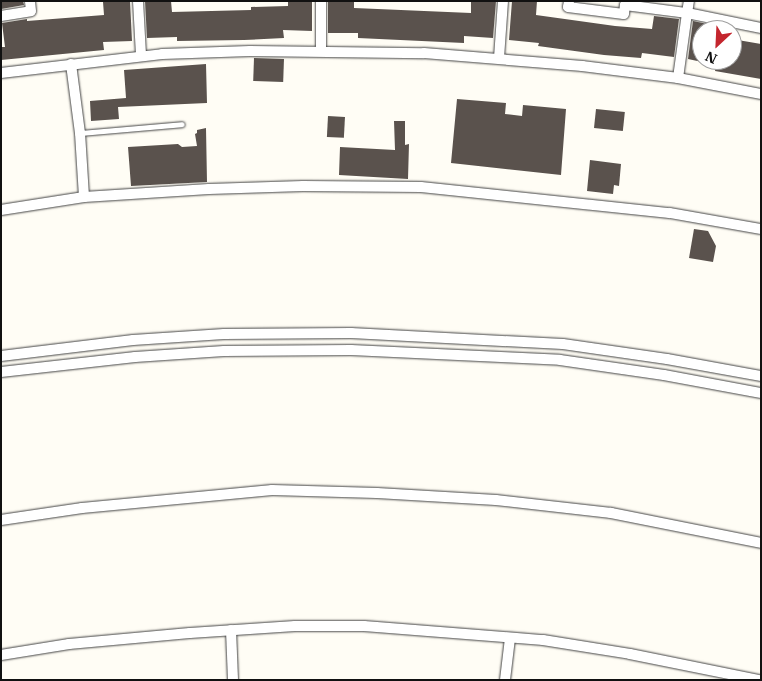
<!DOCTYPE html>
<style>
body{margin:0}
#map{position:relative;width:762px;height:681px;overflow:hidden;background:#fffdf5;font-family:"IBM Plex Serif",serif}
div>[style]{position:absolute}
.building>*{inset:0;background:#5a524d;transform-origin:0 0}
.roads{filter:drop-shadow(0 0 1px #444) drop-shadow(0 0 1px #444)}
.lane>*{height:5px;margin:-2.5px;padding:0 2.5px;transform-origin:2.5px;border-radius:2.5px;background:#fff}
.street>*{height:10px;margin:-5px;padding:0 5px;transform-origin:5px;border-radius:5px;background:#fff}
span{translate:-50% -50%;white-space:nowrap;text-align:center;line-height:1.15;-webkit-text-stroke:5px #fff;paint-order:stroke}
.frame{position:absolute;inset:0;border:2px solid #111;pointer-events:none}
.north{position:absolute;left:692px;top:20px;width:50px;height:50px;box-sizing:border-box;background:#fff;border:1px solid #a0a0a0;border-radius:50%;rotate:205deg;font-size:14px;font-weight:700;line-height:20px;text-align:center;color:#111}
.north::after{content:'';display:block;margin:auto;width:18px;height:22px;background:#c4262e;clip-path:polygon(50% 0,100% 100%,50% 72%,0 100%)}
</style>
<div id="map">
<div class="building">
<div style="clip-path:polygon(1px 1px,23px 1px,24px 5px,1px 9px)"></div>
<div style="clip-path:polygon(130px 1px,132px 41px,103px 42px,104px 50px,1px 60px,1px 47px,5px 47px,2px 23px,27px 19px,27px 21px,104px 15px,103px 2px)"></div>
<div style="clip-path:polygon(145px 1px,171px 1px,172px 12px,251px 10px,251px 7px,288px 6px,288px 1px,312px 1px,312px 31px,283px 30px,284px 38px,244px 40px,177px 41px,177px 37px,147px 38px)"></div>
<div style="clip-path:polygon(328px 1px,354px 1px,354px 8px,471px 13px,471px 1px,496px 1px,493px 38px,464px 36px,464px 43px,358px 38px,358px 33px,328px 33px)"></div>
<div style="clip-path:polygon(512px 1px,537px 1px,536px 15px,615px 26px,652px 29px,654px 16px,679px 19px,674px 57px,642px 53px,641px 58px,604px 55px,538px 46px,539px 43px,509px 40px)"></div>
<div style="clip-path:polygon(693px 21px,717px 26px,717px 30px,702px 30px,702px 62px,688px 59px)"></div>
<div style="clip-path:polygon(732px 39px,761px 44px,761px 79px,715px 71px,717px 60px,732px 60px)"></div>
<div style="left:254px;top:58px;width:30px;height:23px;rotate:2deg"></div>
<div style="clip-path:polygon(206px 64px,207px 103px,118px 107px,119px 119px,91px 121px,90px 101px,126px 98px,124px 70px)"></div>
<div style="clip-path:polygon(457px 99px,506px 103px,505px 114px,522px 116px,523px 105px,566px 109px,561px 175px,451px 163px)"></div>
<div style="left:596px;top:109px;width:29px;height:19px;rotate:6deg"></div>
<div style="left:328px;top:116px;width:17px;height:21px;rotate:3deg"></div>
<div style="clip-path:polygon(394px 121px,405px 121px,405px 145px,409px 144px,408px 179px,339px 175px,340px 147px,395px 150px)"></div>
<div style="clip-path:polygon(206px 128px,207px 182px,131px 186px,128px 147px,178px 144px,182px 147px,197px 146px,195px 134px,197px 133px,197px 130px)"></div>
<div style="clip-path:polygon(590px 160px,621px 164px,619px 186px,614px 185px,613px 194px,587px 191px)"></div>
<div style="clip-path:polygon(694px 229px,708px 231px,716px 246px,713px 262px,689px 258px)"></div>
</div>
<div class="roads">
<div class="lane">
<div style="left:80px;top:133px;width:102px;rotate:-5deg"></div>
</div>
<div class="street">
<div style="left:138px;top:1px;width:54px;rotate:86.8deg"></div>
<div style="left:321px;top:1px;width:49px;rotate:90deg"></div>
<div style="left:569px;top:1px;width:6px;rotate:99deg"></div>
<div style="left:568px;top:7px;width:56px;rotate:7.1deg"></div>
<div style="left:624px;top:14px;width:9px;rotate:-84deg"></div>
<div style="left:625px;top:5px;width:63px;rotate:7.4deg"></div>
<div style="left:687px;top:13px;width:12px;rotate:-81deg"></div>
<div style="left:1px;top:16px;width:30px;rotate:-9deg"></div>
<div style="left:31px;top:11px;width:10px;rotate:-96deg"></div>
<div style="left:499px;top:58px;width:57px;rotate:-86deg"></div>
<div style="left:71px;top:64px;width:70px;rotate:82.6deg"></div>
<div style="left:80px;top:133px;width:64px;rotate:86.4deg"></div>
<div style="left:1px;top:73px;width:162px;rotate:-6.7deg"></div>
<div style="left:162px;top:54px;width:88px;rotate:-2deg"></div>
<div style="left:250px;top:51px;width:174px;rotate:0.7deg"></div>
<div style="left:424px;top:53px;width:159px;rotate:4.7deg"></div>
<div style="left:582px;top:66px;width:97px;rotate:7.1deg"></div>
<div style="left:678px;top:78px;width:85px;rotate:10.9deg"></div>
<div style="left:678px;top:78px;width:66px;rotate:-82.1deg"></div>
<div style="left:687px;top:13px;width:76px;rotate:11.5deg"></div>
<div style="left:1px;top:210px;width:84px;rotate:-8.9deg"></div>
<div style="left:84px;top:197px;width:125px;rotate:-3.7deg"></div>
<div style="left:209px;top:189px;width:94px;rotate:-1.8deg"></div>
<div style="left:303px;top:186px;width:118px;rotate:0.5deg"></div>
<div style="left:421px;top:187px;width:250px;rotate:6deg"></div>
<div style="left:670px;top:213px;width:92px;rotate:10deg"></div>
<div style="left:1px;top:356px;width:133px;rotate:-6.9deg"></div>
<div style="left:133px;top:340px;width:91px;rotate:-3.8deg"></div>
<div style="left:224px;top:334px;width:127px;rotate:-0.5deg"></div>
<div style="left:351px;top:333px;width:212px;rotate:3deg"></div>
<div style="left:563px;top:344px;width:105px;rotate:8.2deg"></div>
<div style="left:667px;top:359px;width:96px;rotate:10.3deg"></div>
<div style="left:1px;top:372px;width:135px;rotate:-6.4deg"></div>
<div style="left:135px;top:357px;width:89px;rotate:-3.9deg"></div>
<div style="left:224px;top:351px;width:127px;rotate:-0.5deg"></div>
<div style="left:351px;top:350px;width:209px;rotate:2.7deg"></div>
<div style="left:560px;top:360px;width:105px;rotate:8.2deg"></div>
<div style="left:664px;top:375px;width:99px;rotate:10.5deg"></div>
<div style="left:1px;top:520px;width:82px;rotate:-8.4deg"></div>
<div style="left:82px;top:508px;width:191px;rotate:-5.4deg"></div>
<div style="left:272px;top:490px;width:105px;rotate:1.6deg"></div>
<div style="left:377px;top:493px;width:119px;rotate:3.4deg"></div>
<div style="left:496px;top:500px;width:116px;rotate:6.4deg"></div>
<div style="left:611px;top:513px;width:153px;rotate:11.3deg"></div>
<div style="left:231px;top:630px;width:50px;rotate:87.7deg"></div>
<div style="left:1px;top:655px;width:69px;rotate:-9.2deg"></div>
<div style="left:69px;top:644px;width:121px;rotate:-5.2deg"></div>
<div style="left:190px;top:633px;width:105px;rotate:-3.8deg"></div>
<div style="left:295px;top:626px;width:69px"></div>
<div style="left:364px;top:626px;width:180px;rotate:4.5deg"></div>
<div style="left:543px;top:640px;width:88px;rotate:9.1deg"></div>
<div style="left:630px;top:654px;width:132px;rotate:11.4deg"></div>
<div style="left:505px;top:680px;width:42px;rotate:-83.2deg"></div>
</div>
</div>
<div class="frame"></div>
<div class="north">N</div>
</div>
